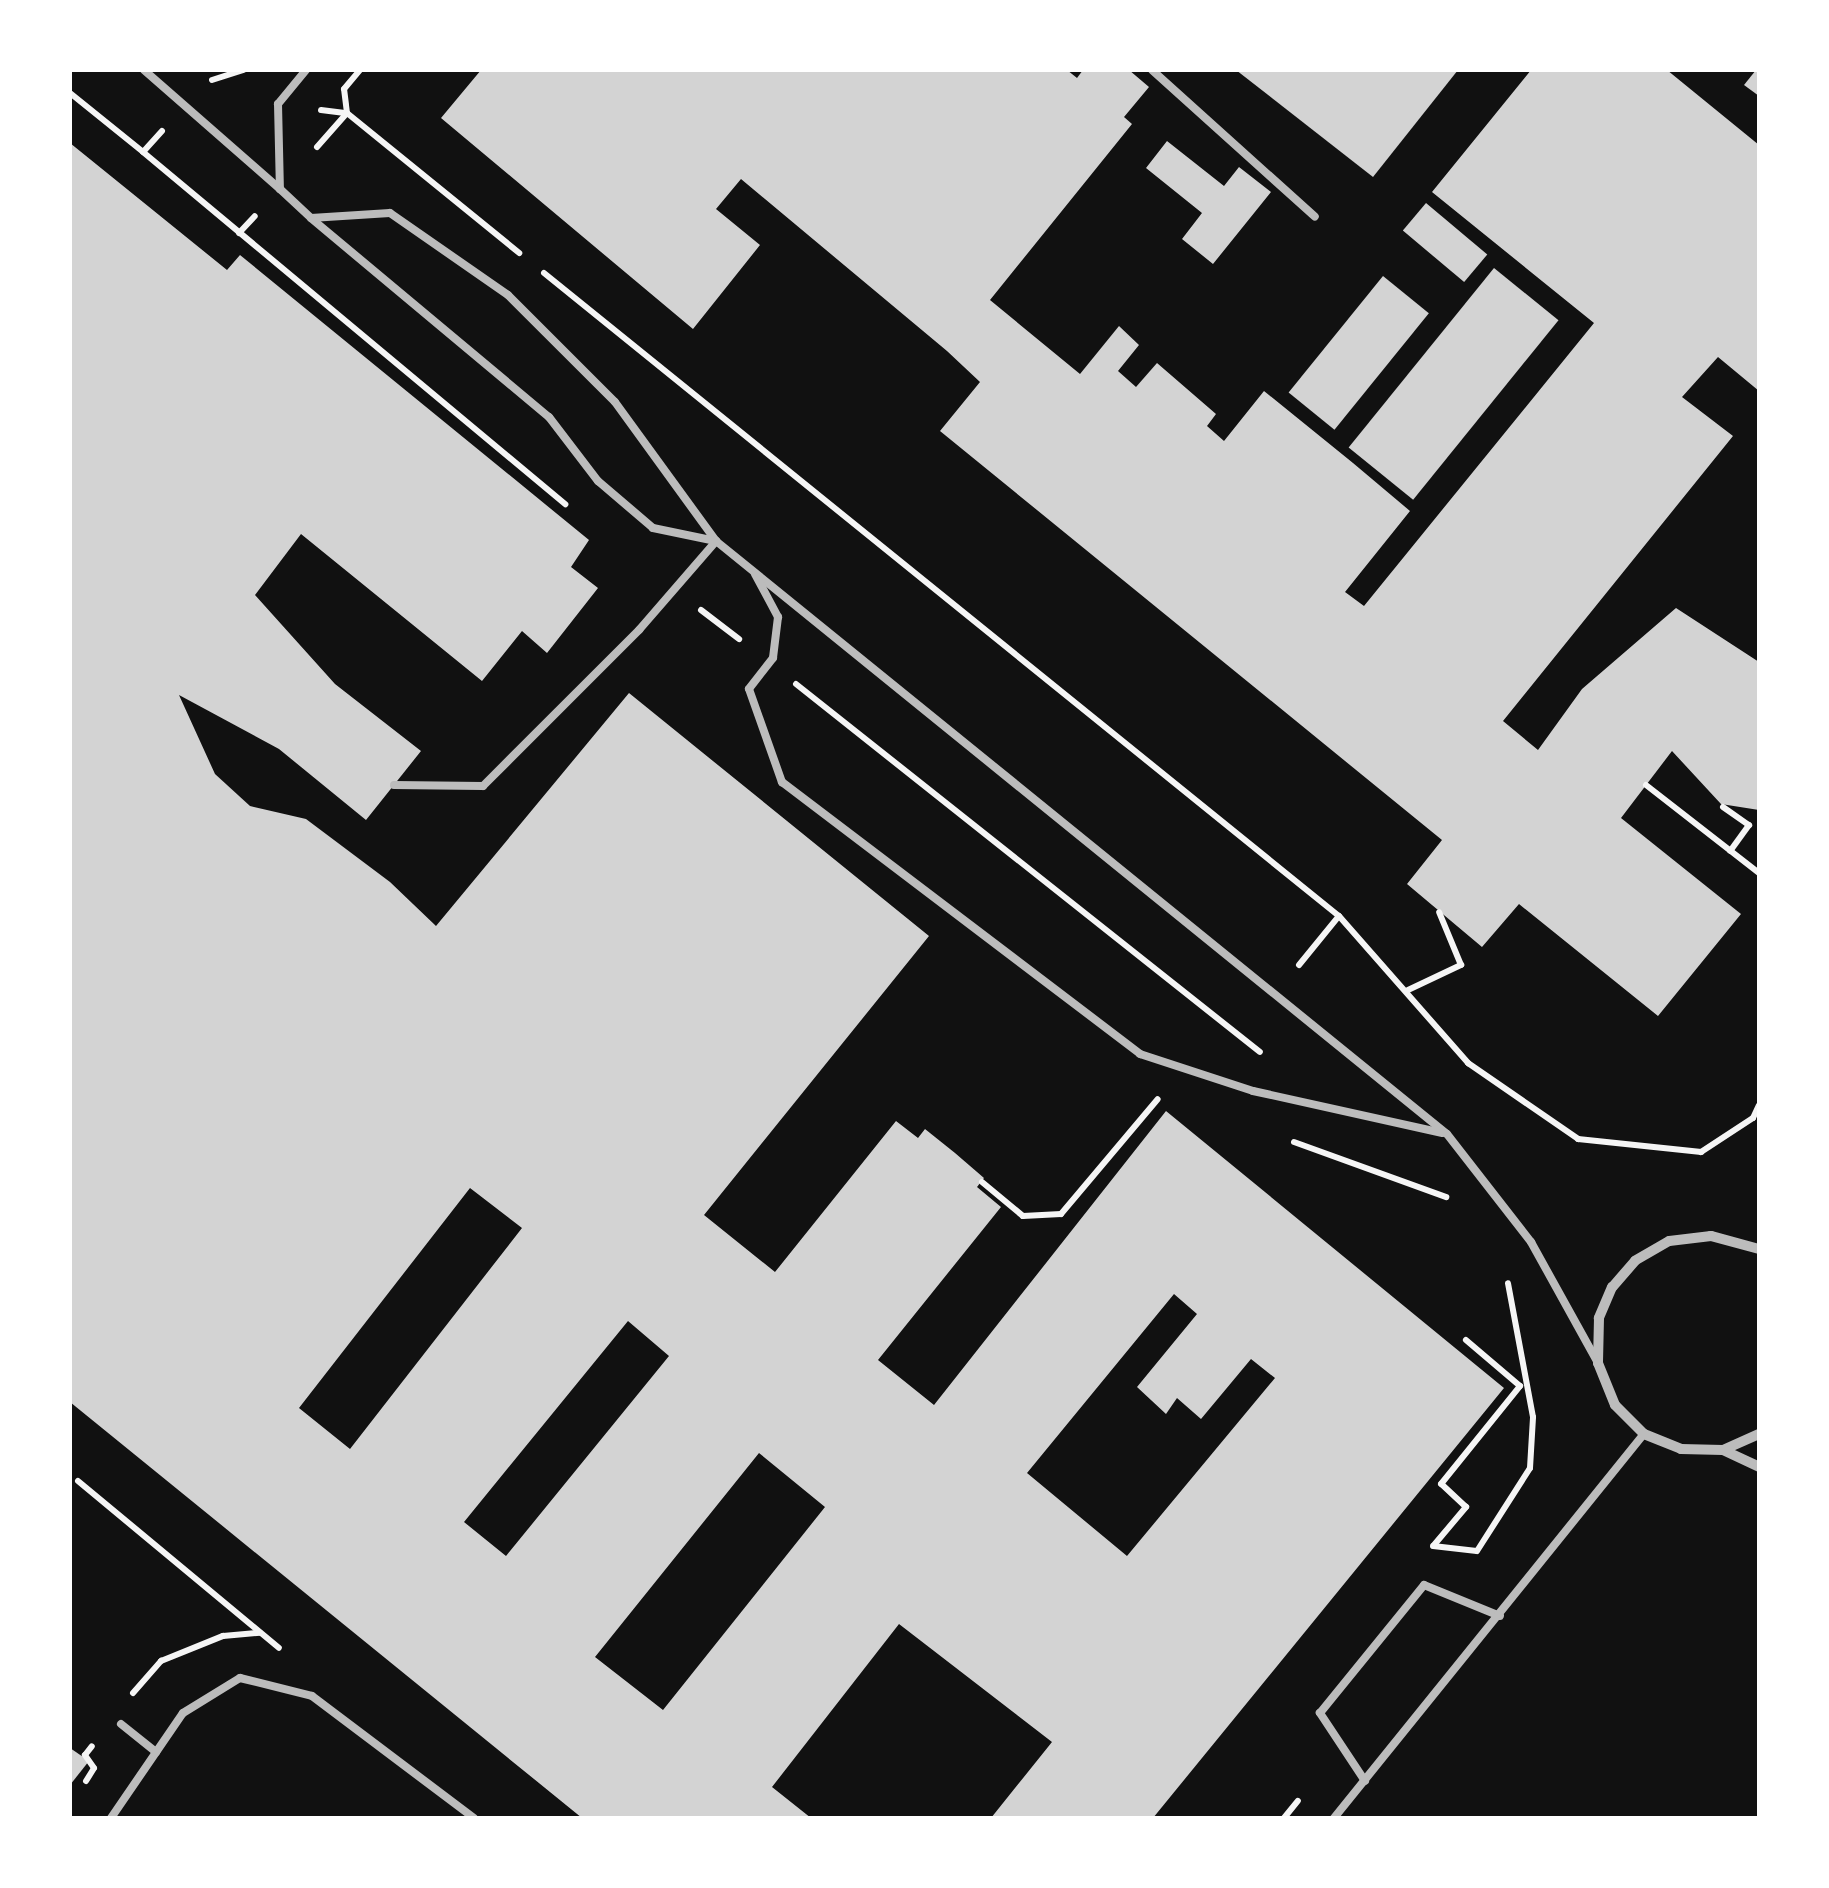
<!DOCTYPE html>
<style>
body{margin:0}
#map{position:relative;width:1829px;height:1888px;overflow:hidden;background:#111;font-family:"DM Sans",sans-serif}
div>[style]{position:absolute}
.building>*{inset:0;background:#d3d3d3;transform-origin:0 0}
.path>*{height:6px;margin:-3px;padding:0 3px;transform-origin:3px;border-radius:3px;background:#f5f5f5}
.service>*{height:8px;margin:-4px;padding:0 4px;transform-origin:4px;border-radius:4px;background:#bcbcbc}
.minor>*{height:10px;margin:-5px;padding:0 5px;transform-origin:5px;border-radius:5px;background:#bcbcbc}
span{translate:-50% -50%;white-space:nowrap;text-align:center;line-height:1.15;-webkit-text-stroke:9px #fff;paint-order:stroke}
.frame{position:absolute;inset:0;border:72px solid #fff;pointer-events:none}
</style>
<div id="map">
<div class="building">
<div style="clip-path:polygon(481px 70px,1067px 70px,1077px 78px,1083px 70px,1129px 70px,1149px 87px,1124px 117px,1132px 124px,990px 300px,1080px 374px,1119px 326px,1139px 345px,1118px 371px,1136px 387px,1157px 363px,1216px 414px,1207px 426px,1224px 441px,1264px 391px,1353px 463px,1410px 511px,1345px 592px,1364px 606px,1594px 323px,1432px 192px,1531px 70px,1667px 70px,1759px 145px,1759px 391px,1718px 357px,1682px 397px,1733px 436px,1503px 721px,1538px 750px,1582px 689px,1676px 608px,1759px 662px,1759px 810px,1721px 804px,1672px 751px,1621px 818px,1741px 914px,1658px 1016px,1519px 904px,1482px 947px,1407px 884px,1442px 840px,940px 431px,980px 382px,947px 351px,741px 179px,716px 209px,760px 245px,693px 329px,441px 118px)"></div>
<div style="clip-path:polygon(1236px 70px,1458px 70px,1373px 177px)"></div>
<div style="clip-path:polygon(1756px 70px,1759px 70px,1759px 96px,1744px 85px)"></div>
<div style="clip-path:polygon(1167px 141px,1224px 186px,1239px 167px,1271px 192px,1213px 264px,1182px 239px,1202px 213px,1146px 168px)"></div>
<div style="clip-path:polygon(evenodd,70px 143px,227px 270px,240px 255px,589px 540px,571px 567px,598px 588px,547px 653px,522px 631px,482px 681px,301px 534px,255px 595px,335px 684px,421px 751px,366px 820px,279px 749px,179px 695px,215px 774px,250px 806px,306px 819px,390px 882px,436px 926px,629px 693px,929px 936px,704px 1215px,775px 1272px,896px 1121px,918px 1138px,925px 1129px,955px 1153px,984px 1178px,977px 1187px,1001px 1207px,878px 1360px,934px 1405px,1166px 1111px,1504px 1388px,1153px 1818px,991px 1818px,1052px 1742px,899px 1624px,772px 1787px,811px 1818px,582px 1818px,70px 1402px,70px 143px,470px 1188px,522px 1228px,350px 1449px,299px 1408px,470px 1188px,70px 143px,1174px 1294px,1197px 1314px,1137px 1387px,1166px 1414px,1177px 1398px,1201px 1419px,1251px 1359px,1275px 1378px,1127px 1556px,1027px 1473px,1174px 1294px,70px 143px,628px 1321px,669px 1356px,506px 1556px,464px 1522px,628px 1321px,70px 143px,759px 1453px,825px 1507px,663px 1710px,595px 1657px,759px 1453px)"></div>
<div style="left:1426px;top:203px;width:80px;height:36px;rotate:40deg"></div>
<div style="left:1494px;top:268px;width:83px;height:231px;rotate:39deg"></div>
<div style="left:1383px;top:276px;width:59px;height:150px;rotate:39deg"></div>
<div style="clip-path:polygon(70px 1748px,89px 1761px,70px 1785px)"></div>
</div>
<div class="path">
<div style="left:212px;top:80px;width:33px;rotate:-18deg"></div>
<div style="left:70px;top:93px;width:94px;rotate:38.9deg"></div>
<div style="left:321px;top:110px;width:26px;rotate:7deg"></div>
<div style="left:347px;top:113px;width:222px;rotate:39.1deg"></div>
<div style="left:162px;top:131px;width:28px;rotate:132deg"></div>
<div style="left:143px;top:152px;width:550px;rotate:39.83deg"></div>
<div style="left:317px;top:147px;width:45px;rotate:-48.6deg"></div>
<div style="left:347px;top:113px;width:24px;rotate:-97deg"></div>
<div style="left:344px;top:89px;width:25px;rotate:-50deg"></div>
<div style="left:239px;top:233px;width:23px;rotate:-47deg"></div>
<div style="left:544px;top:273px;width:1022px;rotate:38.97deg"></div>
<div style="left:1339px;top:916px;width:196px;rotate:48.7deg"></div>
<div style="left:1468px;top:1063px;width:134px;rotate:34.6deg"></div>
<div style="left:1578px;top:1139px;width:124px;rotate:6deg"></div>
<div style="left:1701px;top:1152px;width:62px;rotate:-33.2deg"></div>
<div style="left:1753px;top:1118px;width:14px;rotate:-65deg"></div>
<div style="left:701px;top:610px;width:48px;rotate:37.3deg"></div>
<div style="left:796px;top:684px;width:592px;rotate:38.42deg"></div>
<div style="left:1646px;top:785px;width:143px;rotate:37.9deg"></div>
<div style="left:1723px;top:807px;width:32px;rotate:35deg"></div>
<div style="left:1749px;top:825px;width:32px;rotate:126deg"></div>
<div style="left:1299px;top:965px;width:63px;rotate:-50.8deg"></div>
<div style="left:1408px;top:990px;width:59px;rotate:-25.3deg"></div>
<div style="left:1461px;top:965px;width:57px;rotate:-112.5deg"></div>
<div style="left:1294px;top:1142px;width:162px;rotate:19.9deg"></div>
<div style="left:982px;top:1182px;width:53px;rotate:39.7deg"></div>
<div style="left:1023px;top:1216px;width:38px;rotate:-3deg"></div>
<div style="left:1061px;top:1214px;width:150px;rotate:-49.9deg"></div>
<div style="left:78px;top:1481px;width:261px;rotate:39.7deg"></div>
<div style="left:1434px;top:1545px;width:50px;rotate:-49.9deg"></div>
<div style="left:1466px;top:1507px;width:34px;rotate:-137deg"></div>
<div style="left:1441px;top:1484px;width:126px;rotate:-51.1deg"></div>
<div style="left:1520px;top:1386px;width:71px;rotate:-139.6deg"></div>
<div style="left:1433px;top:1546px;width:44px;rotate:6.5deg"></div>
<div style="left:1477px;top:1551px;width:98px;rotate:-57.4deg"></div>
<div style="left:1530px;top:1468px;width:51px;rotate:-86.6deg"></div>
<div style="left:1533px;top:1417px;width:136px;rotate:-100.6deg"></div>
<div style="left:133px;top:1693px;width:43px;rotate:-48.8deg"></div>
<div style="left:161px;top:1661px;width:67px;rotate:-22deg"></div>
<div style="left:223px;top:1636px;width:37px;rotate:-5deg"></div>
<div style="left:86px;top:1781px;width:15px;rotate:-58deg"></div>
<div style="left:94px;top:1768px;width:16px;rotate:-125deg"></div>
<div style="left:85px;top:1755px;width:11px;rotate:-52deg"></div>
<div style="left:1284px;top:1818px;width:22px;rotate:-51deg"></div>
</div>
<div class="service">
<div style="left:144px;top:70px;width:181px;rotate:41.2deg"></div>
<div style="left:306px;top:70px;width:44px;rotate:129.5deg"></div>
<div style="left:278px;top:104px;width:85px;rotate:88.7deg"></div>
<div style="left:280px;top:189px;width:42px;rotate:43.1deg"></div>
<div style="left:311px;top:218px;width:79px;rotate:-3.6deg"></div>
<div style="left:390px;top:213px;width:144px;rotate:34.8deg"></div>
<div style="left:508px;top:295px;width:151px;rotate:45deg"></div>
<div style="left:615px;top:402px;width:172px;rotate:54deg"></div>
<div style="left:716px;top:541px;width:941px;rotate:39.05deg"></div>
<div style="left:1447px;top:1134px;width:137px;rotate:52.1deg"></div>
<div style="left:1531px;top:1242px;width:138px;rotate:61deg"></div>
<div style="left:1152px;top:70px;width:219px;rotate:42deg"></div>
<div style="left:312px;top:219px;width:309px;rotate:39.9deg"></div>
<div style="left:549px;top:417px;width:81px;rotate:52.6deg"></div>
<div style="left:598px;top:481px;width:72px;rotate:40.5deg"></div>
<div style="left:653px;top:528px;width:64px;rotate:11.7deg"></div>
<div style="left:755px;top:574px;width:49px;rotate:61.9deg"></div>
<div style="left:778px;top:617px;width:41px;rotate:97deg"></div>
<div style="left:773px;top:658px;width:39px;rotate:128deg"></div>
<div style="left:749px;top:689px;width:99px;rotate:70.5deg"></div>
<div style="left:782px;top:782px;width:450px;rotate:37.2deg"></div>
<div style="left:1140px;top:1054px;width:119px;rotate:18.1deg"></div>
<div style="left:1253px;top:1091px;width:194px;rotate:12.5deg"></div>
<div style="left:394px;top:785px;width:89px;rotate:0.6deg"></div>
<div style="left:483px;top:786px;width:221px;rotate:-45deg"></div>
<div style="left:639px;top:630px;width:118px;rotate:-49.1deg"></div>
<div style="left:121px;top:1724px;width:45px;rotate:38.7deg"></div>
<div style="left:1365px;top:1781px;width:82px;rotate:-123.5deg"></div>
<div style="left:1320px;top:1713px;width:165px;rotate:-50.9deg"></div>
<div style="left:1424px;top:1585px;width:82px;rotate:22.2deg"></div>
<div style="left:111px;top:1818px;width:127px;rotate:-55.6deg"></div>
<div style="left:183px;top:1713px;width:67px;rotate:-31.6deg"></div>
<div style="left:240px;top:1678px;width:74px;rotate:14deg"></div>
<div style="left:312px;top:1696px;width:203px;rotate:37deg"></div>
<div style="left:1334px;top:1818px;width:494px;rotate:-51.1deg"></div>
</div>
<div class="minor">
<div style="left:1759px;top:1249px;width:50px;rotate:-164.8deg"></div>
<div style="left:1711px;top:1236px;width:42px;rotate:173.2deg"></div>
<div style="left:1669px;top:1241px;width:39px;rotate:150deg"></div>
<div style="left:1635px;top:1261px;width:35px;rotate:131deg"></div>
<div style="left:1612px;top:1287px;width:34px;rotate:113deg"></div>
<div style="left:1599px;top:1318px;width:45px;rotate:91.3deg"></div>
<div style="left:1598px;top:1363px;width:45px;rotate:68deg"></div>
<div style="left:1615px;top:1405px;width:41px;rotate:45deg"></div>
<div style="left:1644px;top:1434px;width:40px;rotate:22deg"></div>
<div style="left:1681px;top:1449px;width:42px;rotate:1.4deg"></div>
<div style="left:1723px;top:1450px;width:40px;rotate:25deg"></div>
<div style="left:1723px;top:1450px;width:39px;rotate:-24deg"></div>
</div>
<div class="frame"></div>
</div>
